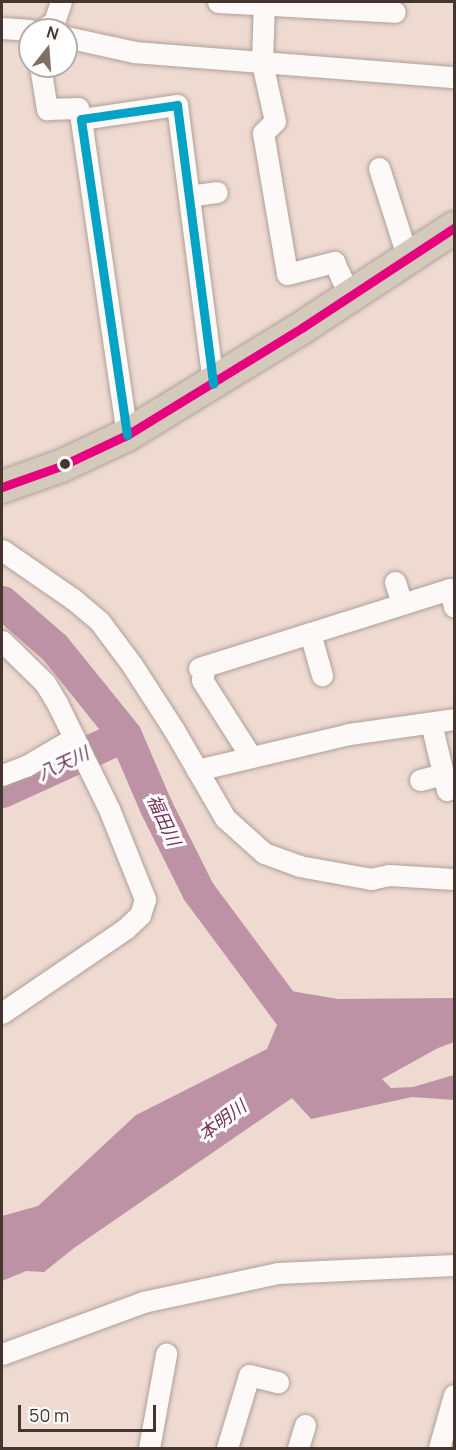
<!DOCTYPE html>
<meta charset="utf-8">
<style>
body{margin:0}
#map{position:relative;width:456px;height:1450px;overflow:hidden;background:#eedad0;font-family:Manrope,"Noto Sans JP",sans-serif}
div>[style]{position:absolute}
.water>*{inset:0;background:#bd92a4}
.river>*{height:33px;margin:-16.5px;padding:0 16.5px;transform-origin:16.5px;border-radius:16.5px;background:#bd92a4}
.roads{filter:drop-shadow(0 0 2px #b0a098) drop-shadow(0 0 2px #b0a098)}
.minor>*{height:21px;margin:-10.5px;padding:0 10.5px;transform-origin:10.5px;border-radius:10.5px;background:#fcf9f8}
.highway>*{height:32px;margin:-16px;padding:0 16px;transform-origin:16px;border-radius:16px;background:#d3cabc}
.bus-1>*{height:9px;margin:-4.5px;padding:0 4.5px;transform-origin:4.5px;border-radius:4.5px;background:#e5007d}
.bus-2>*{height:9px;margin:-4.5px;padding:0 4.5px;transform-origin:4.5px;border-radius:4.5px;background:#03a3c6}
.dots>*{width:16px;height:16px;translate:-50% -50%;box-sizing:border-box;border:3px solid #fff;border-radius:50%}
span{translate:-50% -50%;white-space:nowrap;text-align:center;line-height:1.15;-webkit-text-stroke:6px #fff;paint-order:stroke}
.water-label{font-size:18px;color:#74315a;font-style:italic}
.frame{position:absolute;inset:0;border:3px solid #44352e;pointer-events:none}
.north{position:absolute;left:18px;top:18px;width:60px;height:60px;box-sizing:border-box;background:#fff;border:2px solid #b4aeab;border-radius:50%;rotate:17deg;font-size:16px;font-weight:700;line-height:24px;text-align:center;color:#44352e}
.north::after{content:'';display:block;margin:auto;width:21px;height:27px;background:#806f67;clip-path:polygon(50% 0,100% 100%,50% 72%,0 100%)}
.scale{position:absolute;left:18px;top:1405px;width:138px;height:27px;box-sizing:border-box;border:3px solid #44352e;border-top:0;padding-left:8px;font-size:18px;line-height:21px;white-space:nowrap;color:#44352e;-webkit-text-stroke:4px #fff;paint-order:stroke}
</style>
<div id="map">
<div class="water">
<div style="clip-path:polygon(291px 991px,338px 999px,454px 998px,454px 1042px,438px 1048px,382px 1079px,391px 1088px,413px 1087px,454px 1075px,454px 1100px,412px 1097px,311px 1119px,292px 1098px,74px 1248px,44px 1272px,26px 1271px,2px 1281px,2px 1216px,38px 1206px,136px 1115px,267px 1049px)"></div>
</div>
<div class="river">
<div style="left:2px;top:602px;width:69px;rotate:40.9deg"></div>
<div style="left:54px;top:647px;width:113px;rotate:51.1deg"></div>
<div style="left:125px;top:735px;width:78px;rotate:66.7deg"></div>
<div style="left:156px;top:807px;width:94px;rotate:63.4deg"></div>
<div style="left:198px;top:891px;width:189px;rotate:53.4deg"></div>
<div style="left:2px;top:791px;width:135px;rotate:-24.5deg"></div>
</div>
<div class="roads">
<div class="minor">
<div style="left:218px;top:2px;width:177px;rotate:3.2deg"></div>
<div style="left:264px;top:2px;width:61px;rotate:91.9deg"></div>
<div style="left:262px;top:63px;width:59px;rotate:77.4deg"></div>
<div style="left:275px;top:121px;width:17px;rotate:135deg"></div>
<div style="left:263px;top:133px;width:143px;rotate:80.3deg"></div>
<div style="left:287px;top:274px;width:49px;rotate:-14.3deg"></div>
<div style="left:334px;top:262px;width:38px;rotate:65deg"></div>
<div style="left:2px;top:28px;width:28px;rotate:4deg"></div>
<div style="left:42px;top:30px;width:14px;rotate:-34deg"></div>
<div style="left:54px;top:22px;width:21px;rotate:-71deg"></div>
<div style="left:66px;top:37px;width:71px;rotate:12.3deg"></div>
<div style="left:135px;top:52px;width:320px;rotate:4.5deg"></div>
<div style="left:40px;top:66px;width:44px;rotate:80.8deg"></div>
<div style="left:47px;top:109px;width:31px;rotate:-2deg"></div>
<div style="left:78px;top:108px;width:11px;rotate:75deg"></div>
<div style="left:379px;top:168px;width:96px;rotate:72.3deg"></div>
<div style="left:189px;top:196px;width:28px;rotate:-8deg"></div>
<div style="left:127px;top:435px;width:319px;rotate:-98.3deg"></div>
<div style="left:81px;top:119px;width:97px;rotate:-8.3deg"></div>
<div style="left:177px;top:105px;width:281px;rotate:82.6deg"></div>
<div style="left:2px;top:550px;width:86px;rotate:34.6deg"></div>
<div style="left:73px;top:599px;width:35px;rotate:40deg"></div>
<div style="left:100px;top:622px;width:54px;rotate:53.3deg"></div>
<div style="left:132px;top:665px;width:77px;rotate:57.1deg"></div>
<div style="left:174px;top:730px;width:102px;rotate:59.9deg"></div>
<div style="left:225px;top:818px;width:52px;rotate:41.9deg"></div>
<div style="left:264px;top:853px;width:37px;rotate:20deg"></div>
<div style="left:299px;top:866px;width:73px;rotate:10.2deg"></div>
<div style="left:371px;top:879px;width:18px;rotate:-13deg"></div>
<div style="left:389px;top:875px;width:65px;rotate:3.5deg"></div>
<div style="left:395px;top:582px;width:23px;rotate:72deg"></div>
<div style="left:310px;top:633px;width:44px;rotate:74.1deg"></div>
<div style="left:2px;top:641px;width:60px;rotate:44.3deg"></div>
<div style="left:45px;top:683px;width:26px;rotate:59deg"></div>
<div style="left:58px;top:705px;width:116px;rotate:63.9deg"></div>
<div style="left:109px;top:809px;width:97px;rotate:68.2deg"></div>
<div style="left:145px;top:899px;width:17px;rotate:107deg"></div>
<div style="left:140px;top:915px;width:21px;rotate:137deg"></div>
<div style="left:125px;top:929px;width:149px;rotate:145.7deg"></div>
<div style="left:205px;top:666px;width:14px;rotate:102deg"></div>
<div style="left:202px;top:680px;width:91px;rotate:57.5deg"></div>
<div style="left:199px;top:668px;width:263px;rotate:-17.5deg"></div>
<div style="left:450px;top:589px;width:18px;rotate:77deg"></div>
<div style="left:431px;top:723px;width:69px;rotate:76.6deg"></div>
<div style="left:197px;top:770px;width:156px;rotate:-13.3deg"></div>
<div style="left:349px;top:734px;width:106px;rotate:-8.1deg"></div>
<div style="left:2px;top:775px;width:26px;rotate:-21deg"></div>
<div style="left:26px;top:766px;width:56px;rotate:-30.3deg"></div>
<div style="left:420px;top:780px;width:24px;rotate:-15deg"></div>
<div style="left:2px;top:1354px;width:150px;rotate:-20.2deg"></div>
<div style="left:143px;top:1302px;width:138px;rotate:-12.1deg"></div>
<div style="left:278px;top:1273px;width:176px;rotate:-2.6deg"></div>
<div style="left:149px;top:1448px;width:96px;rotate:-79.7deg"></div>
<div style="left:227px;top:1448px;width:76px;rotate:-73.2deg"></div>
<div style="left:249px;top:1375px;width:30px;rotate:14deg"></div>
<div style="left:298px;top:1448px;width:24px;rotate:-73deg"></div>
<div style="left:439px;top:1448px;width:55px;rotate:-74.2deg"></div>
</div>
<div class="highway">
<div style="left:2px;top:487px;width:63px;rotate:-19.6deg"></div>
<div style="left:61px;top:466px;width:73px;rotate:-25.2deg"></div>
<div style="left:127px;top:435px;width:206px;rotate:-31.5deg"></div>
<div style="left:303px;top:327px;width:181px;rotate:-33.3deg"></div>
</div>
</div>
<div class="bus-1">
<div style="left:2px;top:487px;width:63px;rotate:-19.6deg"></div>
<div style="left:61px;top:466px;width:73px;rotate:-25.2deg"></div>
<div style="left:127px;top:435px;width:206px;rotate:-31.5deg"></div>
<div style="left:303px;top:327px;width:181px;rotate:-33.3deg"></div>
</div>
<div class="bus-2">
<div style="left:127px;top:435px;width:319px;rotate:-98.3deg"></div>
<div style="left:81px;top:119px;width:97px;rotate:-8.3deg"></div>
<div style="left:177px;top:105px;width:281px;rotate:82.6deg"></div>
</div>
<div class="dots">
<div style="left:65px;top:464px;background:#44352e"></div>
</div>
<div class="water-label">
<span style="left:63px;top:763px;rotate:-25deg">八天川</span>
<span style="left:164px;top:820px;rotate:65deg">福田川</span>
<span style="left:222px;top:1120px;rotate:-37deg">本明川</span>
</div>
<div class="frame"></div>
<div class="north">N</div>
<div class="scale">50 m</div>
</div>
